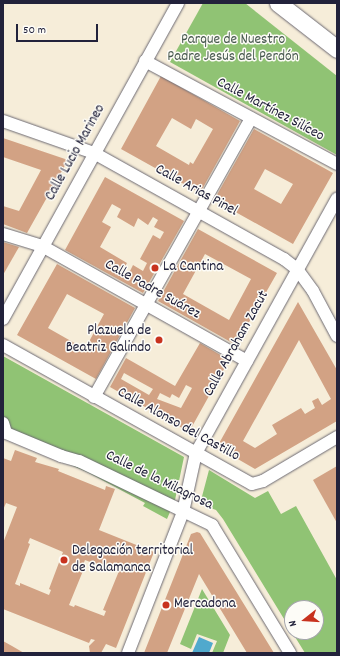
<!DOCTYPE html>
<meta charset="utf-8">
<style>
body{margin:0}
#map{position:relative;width:340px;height:656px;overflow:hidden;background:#f6edd9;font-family:Dekko,sans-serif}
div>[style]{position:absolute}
.green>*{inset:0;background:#90c374}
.water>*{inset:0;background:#50a9cd}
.building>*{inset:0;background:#d2a284}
.roads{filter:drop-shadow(0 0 1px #6c6972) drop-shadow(0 0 1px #6c6972)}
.street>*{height:12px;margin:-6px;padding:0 6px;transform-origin:6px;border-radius:6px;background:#fff}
.secondary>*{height:17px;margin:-8.5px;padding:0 8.5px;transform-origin:8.5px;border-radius:8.5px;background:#fff}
.dots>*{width:11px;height:11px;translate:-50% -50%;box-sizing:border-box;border:2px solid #fdfcf7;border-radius:50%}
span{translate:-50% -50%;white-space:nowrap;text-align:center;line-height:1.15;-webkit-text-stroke:3px #fdfcf7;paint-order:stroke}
.park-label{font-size:15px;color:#485a4f}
.street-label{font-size:15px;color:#22223b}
.poi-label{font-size:15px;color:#22223b}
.left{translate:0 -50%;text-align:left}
.right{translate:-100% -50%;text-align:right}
.frame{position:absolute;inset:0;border:4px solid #22223b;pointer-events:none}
.north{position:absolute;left:284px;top:600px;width:40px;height:40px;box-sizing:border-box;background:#fdfcf7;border:1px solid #a5a5ac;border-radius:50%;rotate:253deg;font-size:11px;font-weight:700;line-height:16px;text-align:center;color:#22223b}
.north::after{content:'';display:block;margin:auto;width:14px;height:18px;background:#c8321e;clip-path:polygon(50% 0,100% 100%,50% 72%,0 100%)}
.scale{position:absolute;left:16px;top:24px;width:82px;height:18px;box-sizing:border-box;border:2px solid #22223b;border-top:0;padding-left:5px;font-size:12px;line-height:14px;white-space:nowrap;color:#22223b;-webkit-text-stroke:3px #fdfcf7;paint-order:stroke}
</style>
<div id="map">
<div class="green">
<div style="clip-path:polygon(203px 3px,245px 3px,337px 76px,337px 155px,170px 62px)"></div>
<div style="clip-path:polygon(3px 356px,184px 457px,175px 500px,167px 519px,143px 506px,145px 503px,87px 472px,3px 436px)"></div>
<div style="clip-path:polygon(209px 470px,255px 498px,268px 491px,281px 514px,296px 506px,337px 580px,337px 653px,305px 653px,292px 632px,316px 632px,316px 608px,292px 608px,292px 632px,223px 519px,216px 510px,200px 504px)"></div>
<div style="clip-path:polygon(202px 589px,230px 635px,223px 653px,212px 653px,217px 641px,197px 634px,191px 649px,180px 644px)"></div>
</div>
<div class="water">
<div style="clip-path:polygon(199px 637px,213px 643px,209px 653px,192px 653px)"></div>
</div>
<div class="building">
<div style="clip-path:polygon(evenodd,161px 76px,240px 121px,200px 193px,121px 149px,161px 76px,172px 118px,191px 129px,196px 119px,213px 129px,193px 164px,190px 162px,189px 165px,156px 146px,172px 118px)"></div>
<div style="clip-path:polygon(evenodd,254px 129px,333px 173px,293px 244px,214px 200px,254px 129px,265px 169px,293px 184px,281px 204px,254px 189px,265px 169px)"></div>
<div style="clip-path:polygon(3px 138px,68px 160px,27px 233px,3px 224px,3px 206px,19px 211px,41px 170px,3px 157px)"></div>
<div style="clip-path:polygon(evenodd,105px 177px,184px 221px,143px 293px,65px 250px,105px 177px,112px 204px,121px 209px,117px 217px,134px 227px,138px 218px,148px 225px,153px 217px,158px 220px,154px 227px,164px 232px,160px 239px,153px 235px,140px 259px,147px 263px,143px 271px,133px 265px,129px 273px,123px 270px,127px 263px,100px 247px,111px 227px,102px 222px,112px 204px)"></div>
<div style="clip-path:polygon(evenodd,198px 229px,277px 273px,236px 345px,158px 301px,198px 229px,205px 254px,251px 279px,229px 320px,183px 294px,205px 254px)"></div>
<div style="clip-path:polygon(3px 242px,19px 247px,3px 275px)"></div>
<div style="clip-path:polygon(evenodd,57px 264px,135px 308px,96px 379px,17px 335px,57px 264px,67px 294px,104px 314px,85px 349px,48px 328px,67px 294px)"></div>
<div style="clip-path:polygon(evenodd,298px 302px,337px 370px,337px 421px,255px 469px,217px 447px,298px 302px,299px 340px,331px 399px,322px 405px,318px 398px,312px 401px,315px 408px,305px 414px,301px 408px,272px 425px,277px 434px,255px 448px,243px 441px,299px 340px)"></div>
<div style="clip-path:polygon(evenodd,200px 343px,229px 360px,189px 432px,110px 387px,126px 358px,175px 386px,200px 343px,124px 373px,153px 389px,149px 395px,121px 379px,124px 373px,200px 343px,186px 385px,192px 388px,181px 408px,157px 399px,160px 393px,170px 398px,172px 394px,179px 398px,186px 385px)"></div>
<div style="clip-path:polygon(evenodd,15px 450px,37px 458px,35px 462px,59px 469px,58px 471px,105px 490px,106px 486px,115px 489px,99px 530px,154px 552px,116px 648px,106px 644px,101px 653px,90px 653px,89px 646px,95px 640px,91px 639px,89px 643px,3px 609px,3px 543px,17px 507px,6px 503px,3px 510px,3px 458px,11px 461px,15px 450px,30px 538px,63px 552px,49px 589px,51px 590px,49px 595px,20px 583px,20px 586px,15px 584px,30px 544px,28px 543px,30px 538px,15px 450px,85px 560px,113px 571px,114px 569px,119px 571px,103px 610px,106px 611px,104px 616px,75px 605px,74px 607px,69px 605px,85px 566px,83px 565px,85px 560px)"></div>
<div style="clip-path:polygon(337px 466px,337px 523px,313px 480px)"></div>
<div style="clip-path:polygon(197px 532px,200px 533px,274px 653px,247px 653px,199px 574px,167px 653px,144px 653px,191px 534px)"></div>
<div style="clip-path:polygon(3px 641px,12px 646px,24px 653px,3px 653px)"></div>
</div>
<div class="roads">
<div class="street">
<div style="left:145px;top:61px;width:218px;rotate:28.2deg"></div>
<div style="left:3px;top:121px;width:96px;rotate:19.4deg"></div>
<div style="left:94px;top:153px;width:218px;rotate:29.2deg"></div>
<div style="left:284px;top:259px;width:16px;rotate:38deg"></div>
<div style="left:297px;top:269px;width:27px;rotate:54deg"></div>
<div style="left:313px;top:291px;width:51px;rotate:61.9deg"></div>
<div style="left:3px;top:234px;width:41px;rotate:17.1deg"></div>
<div style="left:42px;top:246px;width:235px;rotate:29.3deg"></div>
<div style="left:3px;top:319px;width:361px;rotate:-61deg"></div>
<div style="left:3px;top:345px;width:285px;rotate:29.2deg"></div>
<div style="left:252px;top:484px;width:11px;rotate:-15deg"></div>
<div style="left:263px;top:481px;width:86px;rotate:-30.7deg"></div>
<div style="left:94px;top:397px;width:320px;rotate:-60.6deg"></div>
<div style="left:3px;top:423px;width:10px;rotate:73deg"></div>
<div style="left:6px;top:433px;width:60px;rotate:22.7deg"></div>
<div style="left:61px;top:456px;width:19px;rotate:16deg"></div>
<div style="left:79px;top:461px;width:148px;rotate:25.7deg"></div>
<div style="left:212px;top:525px;width:150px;rotate:58.6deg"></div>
<div style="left:128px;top:653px;width:151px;rotate:-68.7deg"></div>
<div style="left:183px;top:512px;width:60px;rotate:-77.6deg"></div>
<div style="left:196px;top:453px;width:291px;rotate:-61deg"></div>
</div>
<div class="secondary">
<div style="left:278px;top:3px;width:75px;rotate:37.9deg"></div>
</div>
</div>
<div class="dots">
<div style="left:155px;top:268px;background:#c8321e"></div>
<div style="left:159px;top:340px;background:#c8321e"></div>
<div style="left:64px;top:560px;background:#c8321e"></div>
<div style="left:166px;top:605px;background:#c8321e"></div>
</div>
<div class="park-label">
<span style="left:233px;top:49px">Parque de Nuestro<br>Padre Jesús del Perdón</span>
</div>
<div class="street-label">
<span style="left:270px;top:110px;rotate:28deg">Calle Martínez Silíceo</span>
<span style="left:76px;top:153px;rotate:-61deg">Calle Lucio Marineo</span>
<span style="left:196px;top:191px;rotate:29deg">Calle Arias Pinel</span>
<span style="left:152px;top:290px;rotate:29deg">Calle Padre Suárez</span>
<span style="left:237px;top:344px;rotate:-61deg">Calle Abraham Zacut</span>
<span style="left:178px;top:425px;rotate:29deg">Calle Alonso del Castillo</span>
<span style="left:159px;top:481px;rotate:26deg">Calle de la Milagrosa</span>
</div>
<div class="poi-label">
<span class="left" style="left:163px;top:268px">La Cantina</span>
<span class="right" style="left:151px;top:340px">Plazuela de<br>Beatriz Galindo</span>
<span class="left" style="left:72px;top:560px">Delegación territorial<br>de Salamanca</span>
<span class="left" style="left:174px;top:605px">Mercadona</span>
</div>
<div class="frame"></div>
<div class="north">N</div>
<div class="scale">50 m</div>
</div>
